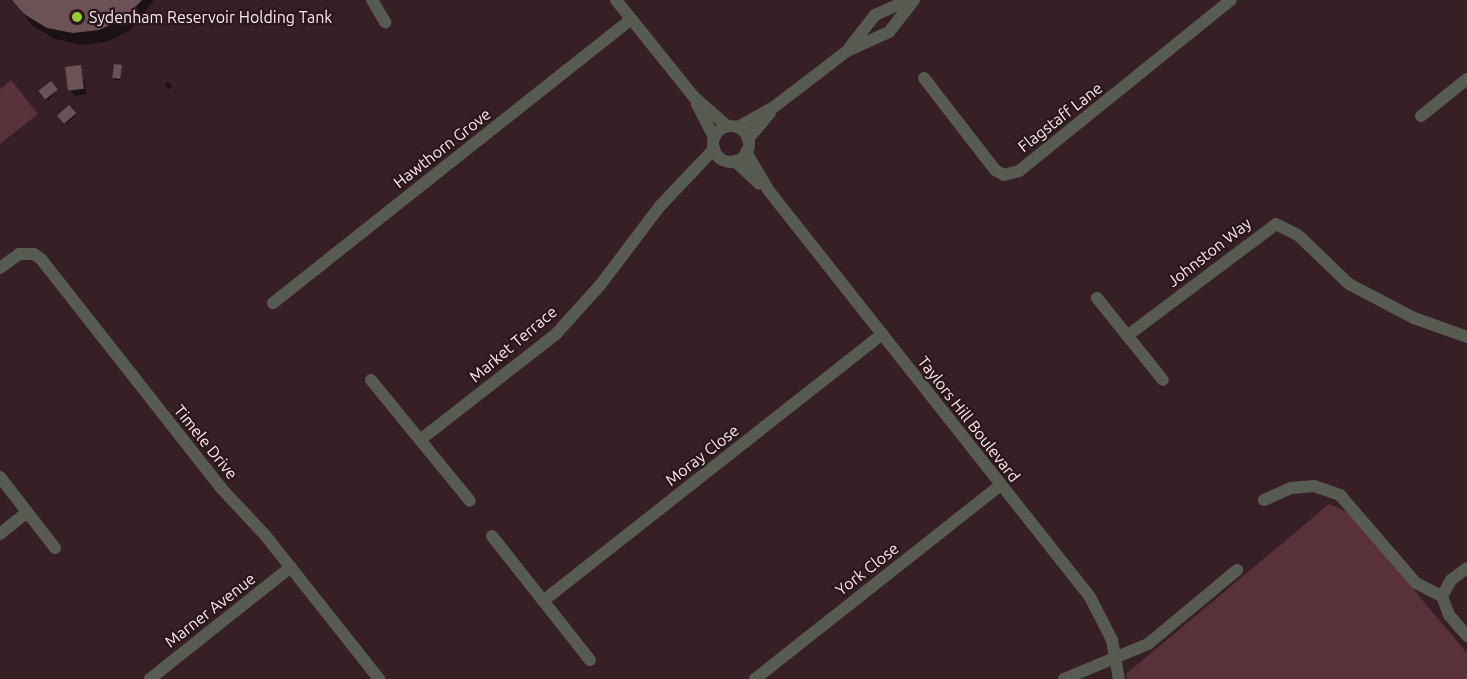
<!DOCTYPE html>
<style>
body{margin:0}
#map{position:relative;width:1467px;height:679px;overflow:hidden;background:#362025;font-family:Ubuntu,sans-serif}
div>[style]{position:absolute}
.green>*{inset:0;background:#59313a}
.shadow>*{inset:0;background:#0007;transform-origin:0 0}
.building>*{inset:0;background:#6b5257;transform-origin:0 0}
.street>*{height:12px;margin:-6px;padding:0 6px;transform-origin:6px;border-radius:6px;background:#575b52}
.street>.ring{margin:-6px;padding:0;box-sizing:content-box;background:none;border:12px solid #575b52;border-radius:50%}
.dots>*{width:16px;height:16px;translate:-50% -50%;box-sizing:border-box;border:3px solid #2b171b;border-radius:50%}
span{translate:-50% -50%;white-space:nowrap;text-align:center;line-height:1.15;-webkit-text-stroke:4.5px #2b171b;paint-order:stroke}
.poi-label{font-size:16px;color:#faeaed}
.left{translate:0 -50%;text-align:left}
.street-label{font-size:16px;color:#faeaed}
</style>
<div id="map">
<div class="green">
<div style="clip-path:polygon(11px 80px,38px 114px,0 144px,0 89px)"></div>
<div style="clip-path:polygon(1329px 504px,1349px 513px,1467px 653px,1467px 679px,1127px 679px,1126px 674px)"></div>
</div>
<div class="shadow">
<div style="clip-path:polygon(12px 0,154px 0,130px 31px,106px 42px,81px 45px,55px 39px,33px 26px)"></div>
<div style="clip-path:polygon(80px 66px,87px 94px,74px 96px,70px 90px)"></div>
<div style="clip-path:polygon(121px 66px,120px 81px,115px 80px,113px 78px)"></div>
<div style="left:168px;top:82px;width:6px;height:4px;rotate:51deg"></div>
<div style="clip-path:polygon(56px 91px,48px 101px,41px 92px)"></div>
<div style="left:69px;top:107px;width:11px;height:13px;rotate:52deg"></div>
</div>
<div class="building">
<div style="clip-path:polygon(12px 0,142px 0,123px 19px,99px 30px,73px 33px,47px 28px,24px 14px)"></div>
<div style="left:114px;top:64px;width:8px;height:14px;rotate:7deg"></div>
<div style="left:81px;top:65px;width:24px;height:16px;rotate:83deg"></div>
<div style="left:51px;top:81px;width:11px;height:16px;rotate:52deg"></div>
<div style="left:69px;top:105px;width:11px;height:16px;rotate:49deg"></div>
</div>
<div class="street">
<div style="left:372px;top:0;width:26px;rotate:59deg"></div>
<div style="left:616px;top:0;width:124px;rotate:51.2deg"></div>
<div style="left:694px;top:97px;width:44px;rotate:41.3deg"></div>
<div style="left:850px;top:47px;width:41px;rotate:-52deg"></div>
<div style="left:875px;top:15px;width:37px;rotate:-24deg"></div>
<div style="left:924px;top:78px;width:116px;rotate:52.3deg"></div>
<div style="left:995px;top:170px;width:10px;rotate:29deg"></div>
<div style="left:1004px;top:175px;width:16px;rotate:-15deg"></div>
<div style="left:1019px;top:171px;width:272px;rotate:-38.9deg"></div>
<div style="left:697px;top:104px;width:38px;rotate:63deg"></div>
<div style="left:1421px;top:116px;width:59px;rotate:-38.8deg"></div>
<div class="ring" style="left:713px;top:126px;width:24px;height:24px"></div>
<div style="left:738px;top:127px;width:41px;rotate:-29.1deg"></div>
<div style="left:774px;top:107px;width:92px;rotate:-37.5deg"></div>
<div style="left:847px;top:51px;width:46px;rotate:-24.3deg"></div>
<div style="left:889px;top:32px;width:41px;rotate:-52deg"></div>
<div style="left:748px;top:139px;width:34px;rotate:-50deg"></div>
<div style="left:746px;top:152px;width:45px;rotate:59.5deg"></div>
<div style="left:769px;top:191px;width:518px;rotate:51.67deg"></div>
<div style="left:1090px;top:597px;width:48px;rotate:62.9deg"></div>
<div style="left:1112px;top:640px;width:40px;rotate:80deg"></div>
<div style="left:735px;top:161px;width:33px;rotate:43deg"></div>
<div style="left:0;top:268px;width:24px;rotate:-36deg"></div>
<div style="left:19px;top:254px;width:15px"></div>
<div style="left:34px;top:254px;width:9px;rotate:36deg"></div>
<div style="left:41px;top:259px;width:291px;rotate:51.8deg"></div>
<div style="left:221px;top:488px;width:64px;rotate:46.9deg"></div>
<div style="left:265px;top:535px;width:184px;rotate:51.6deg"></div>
<div style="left:1097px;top:298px;width:105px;rotate:51.2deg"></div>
<div style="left:273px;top:303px;width:457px;rotate:-38.4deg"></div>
<div style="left:1127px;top:336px;width:186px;rotate:-36.9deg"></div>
<div style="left:1276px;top:224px;width:25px;rotate:27deg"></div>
<div style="left:1298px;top:235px;width:71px;rotate:43.9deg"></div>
<div style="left:1349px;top:284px;width:73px;rotate:27.6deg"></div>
<div style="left:1414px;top:318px;width:56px;rotate:19.7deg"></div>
<div style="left:371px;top:380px;width:156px;rotate:50.7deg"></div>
<div style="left:420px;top:440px;width:172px;rotate:-37.9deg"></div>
<div style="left:556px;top:334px;width:67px;rotate:-48deg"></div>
<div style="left:601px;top:284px;width:98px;rotate:-52.9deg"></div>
<div style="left:660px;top:206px;width:79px;rotate:-46.5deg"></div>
<div style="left:0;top:477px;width:90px;rotate:52.2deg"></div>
<div style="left:1264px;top:500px;width:30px;rotate:-24deg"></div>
<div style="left:1291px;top:488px;width:23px;rotate:-5deg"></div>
<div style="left:1314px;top:486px;width:28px;rotate:19deg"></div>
<div style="left:1340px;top:495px;width:116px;rotate:49.2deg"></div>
<div style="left:1416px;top:583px;width:29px;rotate:27deg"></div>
<div style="left:0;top:534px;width:35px;rotate:-39deg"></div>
<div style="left:492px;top:536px;width:158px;rotate:51.7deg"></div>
<div style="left:1467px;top:568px;width:20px;rotate:143deg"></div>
<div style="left:1451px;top:580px;width:18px;rotate:119deg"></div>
<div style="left:1442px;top:596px;width:20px;rotate:70deg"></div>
<div style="left:1449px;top:615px;width:28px;rotate:49deg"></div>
<div style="left:543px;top:601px;width:432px;rotate:-38.2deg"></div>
<div style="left:150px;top:679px;width:180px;rotate:-38.5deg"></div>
<div style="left:755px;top:679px;width:313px;rotate:-38.3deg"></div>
<div style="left:1064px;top:679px;width:91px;rotate:-22.6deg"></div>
<div style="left:1148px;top:644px;width:116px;rotate:-39.7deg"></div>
</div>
<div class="dots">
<div style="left:77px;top:17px;background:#98cb37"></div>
</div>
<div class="poi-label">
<span class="left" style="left:89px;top:17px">Sydenham Reservoir Holding Tank</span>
</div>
<div class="street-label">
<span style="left:1060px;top:117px;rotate:-38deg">Flagstaff Lane</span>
<span style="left:442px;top:148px;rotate:-38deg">Hawthorn Grove</span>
<span style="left:1209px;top:252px;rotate:-38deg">Johnston Way</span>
<span style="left:513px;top:344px;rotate:-40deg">Market Terrace</span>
<span style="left:969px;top:419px;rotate:52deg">Taylors Hill Boulevard</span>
<span style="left:206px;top:442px;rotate:51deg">Timele Drive</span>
<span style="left:702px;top:455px;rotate:-38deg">Moray Close</span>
<span style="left:867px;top:569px;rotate:-38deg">York Close</span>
<span style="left:210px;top:610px;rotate:-38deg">Marner Avenue</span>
</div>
</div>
